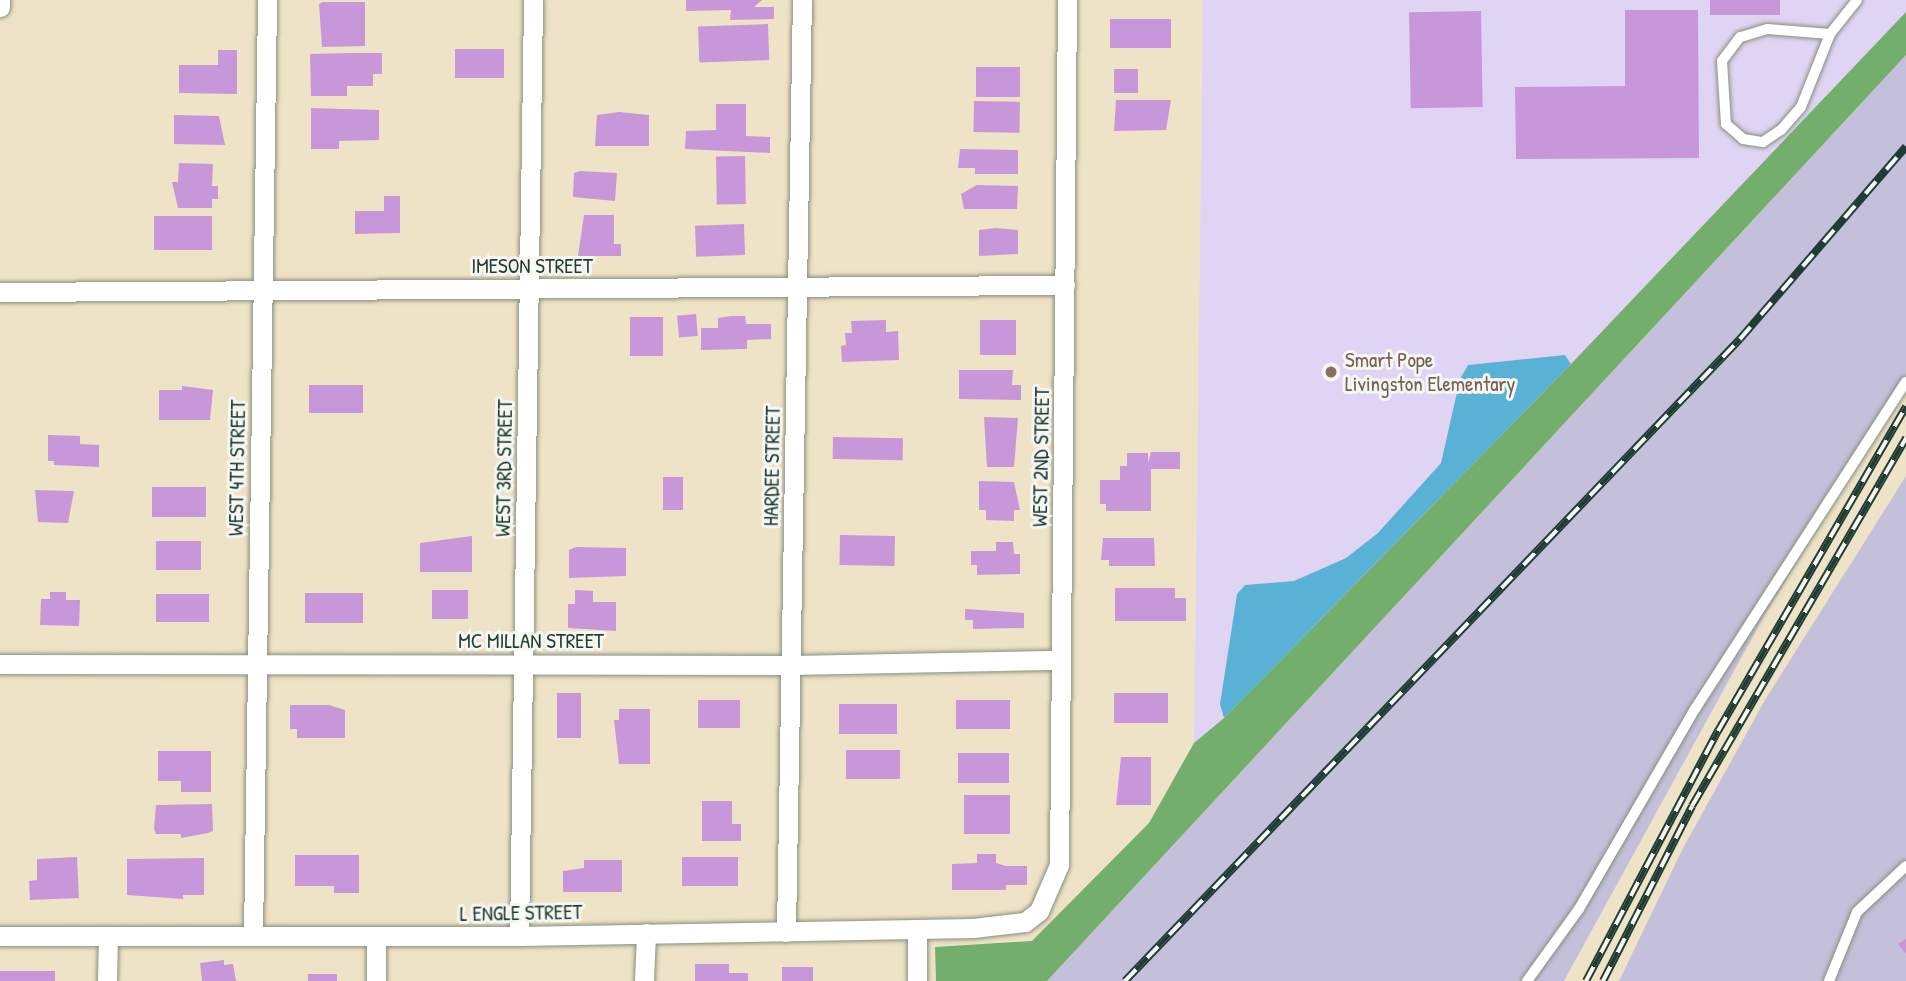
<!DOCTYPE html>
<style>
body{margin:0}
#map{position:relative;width:1906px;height:981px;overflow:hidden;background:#efe3c7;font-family:"Patrick Hand",sans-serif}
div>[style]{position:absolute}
.built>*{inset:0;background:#e0d4f4}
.industrial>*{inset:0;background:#c4c0db}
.forest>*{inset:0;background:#74ae6d}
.water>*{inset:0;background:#59b1d6}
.building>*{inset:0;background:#c897d9;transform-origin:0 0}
.roads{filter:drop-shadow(0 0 2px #87907e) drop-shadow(0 0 2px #87907e)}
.lane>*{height:10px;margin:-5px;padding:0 5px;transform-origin:5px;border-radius:5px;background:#fff}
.street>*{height:19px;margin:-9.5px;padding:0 9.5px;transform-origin:9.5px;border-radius:9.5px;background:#fff}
.rail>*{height:8px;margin-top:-4px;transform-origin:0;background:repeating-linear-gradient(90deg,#f6f6f2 0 16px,#1f3d34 0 32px);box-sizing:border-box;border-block:2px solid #1f3d34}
.dots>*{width:19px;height:19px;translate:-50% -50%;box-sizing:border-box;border:4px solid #f6f6f2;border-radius:50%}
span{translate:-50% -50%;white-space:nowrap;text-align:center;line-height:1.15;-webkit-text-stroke:6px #f6f6f2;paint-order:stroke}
.street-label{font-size:21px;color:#1f3d34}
.education-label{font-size:21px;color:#785e54}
.left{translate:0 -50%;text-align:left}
</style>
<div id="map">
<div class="built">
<div style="clip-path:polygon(1203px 0,1906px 0,1906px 12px,1571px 364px,1565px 355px,1468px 365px,1460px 379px,1441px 463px,1378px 533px,1346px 558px,1294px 581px,1246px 585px,1237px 594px,1220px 704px,1224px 718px,1194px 743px)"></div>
</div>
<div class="industrial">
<div style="clip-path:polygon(1906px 55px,1906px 385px,1763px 618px,1564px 981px,1047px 981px)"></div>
<div style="clip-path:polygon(1906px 476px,1906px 981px,1619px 981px,1683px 848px,1765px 700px)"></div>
</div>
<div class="forest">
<div style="clip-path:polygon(1906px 12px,1906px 55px,1047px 981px,936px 981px,935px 947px,1032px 941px,1149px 823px,1194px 743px,1224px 718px,1571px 364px)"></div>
</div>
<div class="water">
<div style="clip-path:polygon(1565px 355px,1571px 364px,1224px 718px,1220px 704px,1237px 594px,1245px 585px,1294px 581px,1346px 558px,1378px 533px,1441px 463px,1460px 379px,1468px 365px)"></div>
</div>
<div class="building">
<div style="clip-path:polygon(686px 0,762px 0,754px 7px,774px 7px,774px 19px,730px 20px,731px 10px,686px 11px)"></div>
<div style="left:1710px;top:0;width:70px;height:15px"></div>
<div style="clip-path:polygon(323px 2px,365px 2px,365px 46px,322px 47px,319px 4px)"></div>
<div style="clip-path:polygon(1625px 10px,1698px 10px,1699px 158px,1516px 159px,1515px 87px,1625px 86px)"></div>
<div style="left:1481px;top:11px;width:96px;height:72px;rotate:89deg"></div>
<div style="left:1110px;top:19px;width:61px;height:29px"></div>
<div style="left:768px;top:24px;width:36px;height:70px;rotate:88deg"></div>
<div style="left:504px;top:49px;width:29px;height:49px;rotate:90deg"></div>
<div style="clip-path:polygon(218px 50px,237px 50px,237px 94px,179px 93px,179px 65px,218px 65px)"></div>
<div style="clip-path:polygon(351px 53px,382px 53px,382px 74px,373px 74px,373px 86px,347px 86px,347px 96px,311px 96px,310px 54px)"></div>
<div style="left:976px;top:67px;width:44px;height:30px"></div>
<div style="left:1114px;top:69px;width:24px;height:24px"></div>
<div style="clip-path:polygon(1116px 100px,1171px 100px,1166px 130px,1114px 131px)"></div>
<div style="left:974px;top:101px;width:46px;height:31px;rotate:1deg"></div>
<div style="clip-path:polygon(716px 104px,746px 104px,746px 136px,770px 137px,770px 153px,685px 149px,686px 131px,716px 130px)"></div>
<div style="clip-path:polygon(311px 108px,379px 110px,379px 140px,339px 141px,339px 149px,311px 149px)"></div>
<div style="clip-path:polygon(619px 112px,649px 115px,649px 146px,595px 146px,597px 115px)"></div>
<div style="clip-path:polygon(174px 115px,219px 116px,225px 145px,174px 144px)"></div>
<div style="clip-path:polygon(960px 149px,1018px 150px,1018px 174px,975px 174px,975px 168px,958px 168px)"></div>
<div style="left:745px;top:156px;width:48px;height:29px;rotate:89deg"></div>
<div style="clip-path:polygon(179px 163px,213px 164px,212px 186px,218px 186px,218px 199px,212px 199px,212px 208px,178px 208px,172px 182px,178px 182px)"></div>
<div style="clip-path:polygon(580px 171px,617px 173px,615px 201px,573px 197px,574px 173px)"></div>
<div style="clip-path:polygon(977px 185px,1018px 186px,1017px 209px,964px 209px,961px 194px)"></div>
<div style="clip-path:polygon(384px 196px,400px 196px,400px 233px,355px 234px,355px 211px,384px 211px)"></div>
<div style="clip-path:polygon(584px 215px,614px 215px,614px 244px,621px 244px,621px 256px,578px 256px)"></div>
<div style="left:154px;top:216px;width:58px;height:34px"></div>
<div style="left:744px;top:224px;width:31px;height:49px;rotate:88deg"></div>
<div style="clip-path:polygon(995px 228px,1018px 230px,1018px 254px,979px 256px,979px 230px)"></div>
<div style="left:696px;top:314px;width:22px;height:19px;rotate:85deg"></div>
<div style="clip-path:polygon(731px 316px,745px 316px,746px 324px,771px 324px,771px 339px,747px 340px,747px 349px,701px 350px,701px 328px,718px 328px,718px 318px)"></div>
<div style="left:630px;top:317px;width:33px;height:39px"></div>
<div style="clip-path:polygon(886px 320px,886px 332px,898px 331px,899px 360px,842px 362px,841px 346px,846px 345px,845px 333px,852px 333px,851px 321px)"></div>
<div style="left:980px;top:320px;width:36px;height:35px"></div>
<div style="clip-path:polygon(959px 370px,1013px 370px,1012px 385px,1021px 385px,1021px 400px,959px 399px)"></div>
<div style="left:309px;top:385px;width:54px;height:28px"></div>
<div style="clip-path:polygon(182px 386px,213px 390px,210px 420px,159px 420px,159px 390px,182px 390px)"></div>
<div style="clip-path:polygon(984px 417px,1018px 418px,1014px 467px,987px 467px)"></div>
<div style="clip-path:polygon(48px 435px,80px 436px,80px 444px,99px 445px,99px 467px,54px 465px,54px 461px,48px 461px)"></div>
<div style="left:833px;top:437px;width:70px;height:22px;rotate:1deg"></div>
<div style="clip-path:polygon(1151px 452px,1180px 452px,1180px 469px,1151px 469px,1151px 511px,1106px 511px,1106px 504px,1100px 504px,1100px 480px,1120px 480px,1120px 466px,1127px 466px,1127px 453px,1148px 453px,1148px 463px)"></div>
<div style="left:663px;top:477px;width:20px;height:33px"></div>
<div style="clip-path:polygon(979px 481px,1014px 482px,1020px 510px,1014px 510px,1014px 521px,986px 520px,986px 510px,979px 510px)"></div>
<div style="left:206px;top:487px;width:30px;height:54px;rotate:90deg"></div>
<div style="clip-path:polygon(35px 490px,74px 491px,68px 523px,38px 522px)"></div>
<div style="left:840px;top:535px;width:55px;height:30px;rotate:1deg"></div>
<div style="clip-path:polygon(472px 536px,472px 572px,420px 572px,420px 543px)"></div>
<div style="clip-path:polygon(1103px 538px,1154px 538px,1155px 566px,1109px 566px,1109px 560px,1101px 560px)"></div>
<div style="left:156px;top:541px;width:45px;height:29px"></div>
<div style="clip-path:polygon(996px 542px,1013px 542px,1014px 554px,1020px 554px,1020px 574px,977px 575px,977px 565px,971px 565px,971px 551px,996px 551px)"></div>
<div style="clip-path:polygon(576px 547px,626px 548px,626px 576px,569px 578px,569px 550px)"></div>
<div style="clip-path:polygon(1115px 588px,1175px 588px,1175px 598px,1186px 598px,1186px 621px,1115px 621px)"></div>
<div style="left:432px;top:590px;width:36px;height:29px"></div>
<div style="clip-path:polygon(575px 590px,593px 591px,593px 602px,616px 602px,616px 631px,568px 628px,568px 604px,575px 604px)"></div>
<div style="clip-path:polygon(50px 592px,66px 592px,66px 600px,80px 600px,79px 626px,40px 625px,41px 599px,50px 599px)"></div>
<div style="left:305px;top:593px;width:58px;height:30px"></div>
<div style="left:156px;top:594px;width:53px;height:28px"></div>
<div style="clip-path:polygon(965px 609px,1024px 613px,1024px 628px,973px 629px,973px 620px,965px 620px)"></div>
<div style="left:557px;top:693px;width:24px;height:45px"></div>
<div style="left:1114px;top:693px;width:54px;height:30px"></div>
<div style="left:698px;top:700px;width:42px;height:28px"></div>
<div style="left:956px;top:700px;width:54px;height:29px"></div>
<div style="left:839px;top:704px;width:58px;height:30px"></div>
<div style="clip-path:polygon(290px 705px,329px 705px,345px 710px,345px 738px,297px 738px,297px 729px,290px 729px)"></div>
<div style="clip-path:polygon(619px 709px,650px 709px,650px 764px,619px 764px,614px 720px,619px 720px)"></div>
<div style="left:846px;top:750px;width:54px;height:29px"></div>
<div style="clip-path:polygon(158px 751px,211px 751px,211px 792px,181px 792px,181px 781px,158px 781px)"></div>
<div style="left:958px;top:753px;width:51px;height:30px"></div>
<div style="clip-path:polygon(1121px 757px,1151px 757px,1151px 805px,1116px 805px)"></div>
<div style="left:964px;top:795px;width:46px;height:39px"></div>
<div style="clip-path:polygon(702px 801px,732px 801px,732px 824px,741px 824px,741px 841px,702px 841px)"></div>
<div style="clip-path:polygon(212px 804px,213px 831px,208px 833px,181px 838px,181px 834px,156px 834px,154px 829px,156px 805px)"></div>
<div style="clip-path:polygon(977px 854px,996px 854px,996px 863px,1006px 866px,1027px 866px,1027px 885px,1006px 885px,1006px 890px,952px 890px,952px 864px,977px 863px)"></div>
<div style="clip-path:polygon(295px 855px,359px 855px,359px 893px,334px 893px,334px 886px,295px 886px)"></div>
<div style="clip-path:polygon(77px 857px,79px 898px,30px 900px,29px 881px,37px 880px,37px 859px)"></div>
<div style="left:682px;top:857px;width:56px;height:29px"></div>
<div style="clip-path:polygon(204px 858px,204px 895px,183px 895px,183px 899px,127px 895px,127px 859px)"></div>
<div style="clip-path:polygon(584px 860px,622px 860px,622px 892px,563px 892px,563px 871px,584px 868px)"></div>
<div style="clip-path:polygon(1906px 939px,1906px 954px,1898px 944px)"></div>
<div style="clip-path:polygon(224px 960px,224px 965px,233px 964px,236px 981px,202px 981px,200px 963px)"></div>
<div style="clip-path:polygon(695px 964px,729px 964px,729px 973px,748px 973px,748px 981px,695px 981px)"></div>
<div style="left:782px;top:967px;width:31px;height:14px"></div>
<div style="left:0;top:971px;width:55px;height:10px"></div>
<div style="left:308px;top:974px;width:29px;height:7px"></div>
</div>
<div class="roads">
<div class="lane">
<div style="left:1830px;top:34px;width:63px;rotate:-175.5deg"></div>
<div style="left:1767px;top:29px;width:28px;rotate:163deg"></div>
<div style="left:1740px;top:37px;width:30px;rotate:127deg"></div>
<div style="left:1722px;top:61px;width:63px;rotate:86.4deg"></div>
<div style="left:1726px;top:124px;width:23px;rotate:41deg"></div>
<div style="left:1743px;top:139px;width:20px;rotate:9deg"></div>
<div style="left:1763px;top:142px;width:22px;rotate:-34deg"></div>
<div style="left:1781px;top:130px;width:30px;rotate:-49deg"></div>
<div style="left:1801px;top:107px;width:79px;rotate:-68.3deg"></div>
<div style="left:1830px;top:34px;width:43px;rotate:-51.5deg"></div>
<div style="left:1527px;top:981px;width:89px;rotate:-54.2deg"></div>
<div style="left:1579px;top:909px;width:231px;rotate:-59.9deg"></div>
<div style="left:1695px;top:709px;width:389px;rotate:-57.2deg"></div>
<div style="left:1829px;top:981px;width:74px;rotate:-67.9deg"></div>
<div style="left:1857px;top:912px;width:67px;rotate:-43.2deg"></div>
</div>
<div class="street">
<div style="left:0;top:7px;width:7px;rotate:-90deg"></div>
<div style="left:0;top:292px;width:1065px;rotate:-0.38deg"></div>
<div style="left:0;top:664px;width:791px;rotate:0.07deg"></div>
<div style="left:791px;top:665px;width:270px;rotate:-1.1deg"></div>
<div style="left:917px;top:929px;width:52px;rotate:90deg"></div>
<div style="left:786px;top:932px;width:932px;rotate:-89.02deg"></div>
<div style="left:0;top:936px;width:519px"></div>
<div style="left:519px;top:936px;width:454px;rotate:-1deg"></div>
<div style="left:973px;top:928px;width:52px;rotate:-6.6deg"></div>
<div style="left:1025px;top:922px;width:18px;rotate:-38deg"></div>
<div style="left:1039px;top:911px;width:50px;rotate:-66.5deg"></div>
<div style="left:1059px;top:865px;width:865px;rotate:-89.47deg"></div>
<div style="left:253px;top:936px;width:936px;rotate:-89.14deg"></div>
<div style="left:519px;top:936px;width:936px;rotate:-89.14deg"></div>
<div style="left:107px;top:981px;width:45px;rotate:-88.7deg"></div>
<div style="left:376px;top:981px;width:45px;rotate:-90deg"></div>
<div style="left:644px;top:981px;width:48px;rotate:-87.6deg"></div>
</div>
</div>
<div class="rail">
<div style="left:1125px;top:981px;width:889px;rotate:-46.23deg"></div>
<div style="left:1740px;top:339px;width:254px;rotate:-49.2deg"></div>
<div style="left:1586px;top:981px;width:283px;rotate:-62.2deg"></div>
<div style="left:1718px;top:731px;width:375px;rotate:-59.9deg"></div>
<div style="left:1603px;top:981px;width:196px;rotate:-63deg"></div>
<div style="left:1692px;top:806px;width:426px;rotate:-59.8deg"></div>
</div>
<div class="dots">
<div style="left:1331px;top:372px;background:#8d6e63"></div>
</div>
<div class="street-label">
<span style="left:532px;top:266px">IMESON STREET</span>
<span style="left:1041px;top:457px;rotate:-89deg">WEST 2ND STREET</span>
<span style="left:772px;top:466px;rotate:-89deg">HARDEE STREET</span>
<span style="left:237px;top:468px;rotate:-89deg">WEST 4TH STREET</span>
<span style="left:504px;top:468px;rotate:-89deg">WEST 3RD STREET</span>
<span style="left:531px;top:641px">MC MILLAN STREET</span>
<span style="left:521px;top:913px;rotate:-1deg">L ENGLE STREET</span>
</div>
<div class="education-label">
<span class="left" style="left:1345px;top:372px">Smart Pope<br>Livingston Elementary</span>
</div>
</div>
